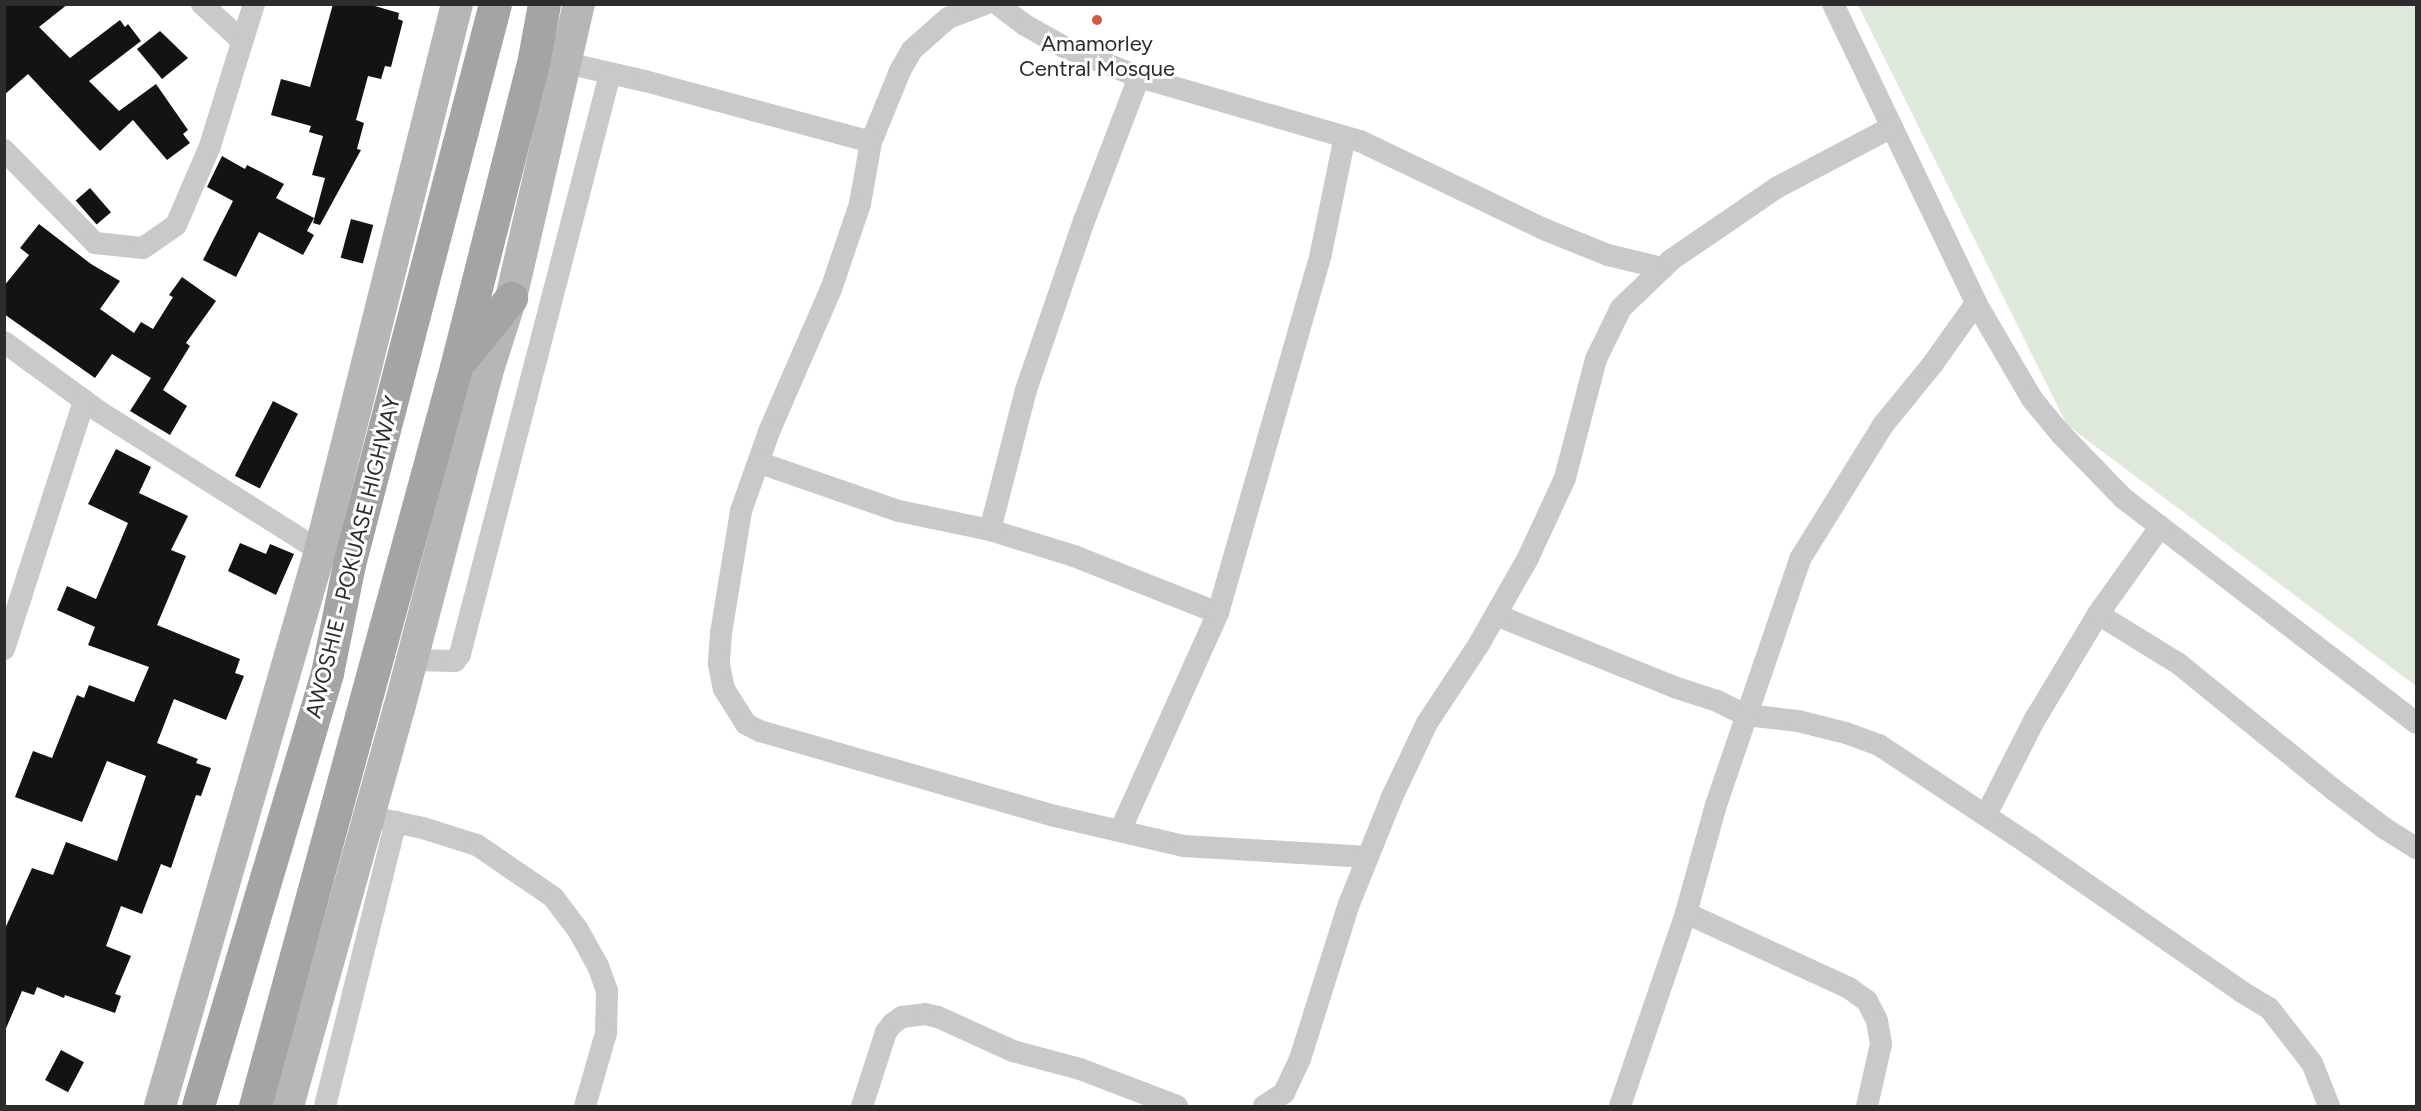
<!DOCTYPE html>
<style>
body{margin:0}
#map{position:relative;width:2421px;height:1111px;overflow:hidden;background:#fff;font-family:Figtree,sans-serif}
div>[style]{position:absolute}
.green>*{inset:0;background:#dee8db}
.building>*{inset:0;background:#131313;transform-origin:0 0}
.street>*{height:22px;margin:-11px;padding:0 11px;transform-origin:11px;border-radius:11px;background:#c9c9c9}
.secondary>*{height:32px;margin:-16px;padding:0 16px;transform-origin:16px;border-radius:16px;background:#b6b6b6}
.primary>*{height:33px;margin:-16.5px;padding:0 16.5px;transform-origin:16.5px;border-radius:16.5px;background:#a4a4a4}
.dots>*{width:16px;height:16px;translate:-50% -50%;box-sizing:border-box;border:3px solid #fff;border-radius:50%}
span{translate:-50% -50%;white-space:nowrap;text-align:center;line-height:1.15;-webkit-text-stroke:6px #fff;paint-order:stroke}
.poi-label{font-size:22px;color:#2c2c2c}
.street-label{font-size:22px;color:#2c2c2c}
.frame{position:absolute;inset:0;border:6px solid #2c2c2c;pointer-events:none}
</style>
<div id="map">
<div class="green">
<div style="clip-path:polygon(1858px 5px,2416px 5px,2416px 686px,2067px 425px)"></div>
</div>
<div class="building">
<div style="clip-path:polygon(4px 4px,68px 4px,39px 27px,70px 58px,120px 20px,125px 27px,128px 24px,141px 41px,89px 81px,119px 111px,156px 84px,188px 130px,183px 134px,190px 143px,167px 160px,133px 120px,100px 151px,28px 74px,4px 95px)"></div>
<div style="clip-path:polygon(333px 4px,368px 4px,399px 13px,398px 19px,403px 21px,391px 67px,385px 66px,381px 79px,368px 76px,356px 120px,364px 123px,357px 149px,361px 150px,320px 225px,313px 223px,325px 178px,312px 175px,323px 136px,309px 132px,311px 126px,271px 115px,281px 79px,310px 87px)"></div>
<div style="clip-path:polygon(160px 31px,188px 58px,162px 79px,137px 49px)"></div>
<div style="clip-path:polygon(222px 156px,245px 169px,247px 165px,284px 184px,276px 198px,314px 218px,307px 231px,314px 235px,303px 255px,259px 232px,236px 277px,203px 260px,233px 201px,207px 187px)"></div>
<div style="left:90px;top:188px;width:32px;height:19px;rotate:49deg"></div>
<div style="left:351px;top:219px;width:23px;height:40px;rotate:15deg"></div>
<div style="clip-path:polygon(39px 224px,91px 264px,120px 281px,100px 309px,134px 333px,141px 322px,153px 329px,173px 297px,169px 295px,182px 277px,216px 301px,186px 343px,190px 346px,163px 390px,187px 406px,170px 435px,130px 411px,151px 378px,112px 354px,95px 378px,4px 314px,4px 286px,29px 255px,20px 248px)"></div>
<div style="left:273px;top:401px;width:28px;height:84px;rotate:27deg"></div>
<div style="clip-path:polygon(116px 449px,151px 467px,139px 493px,188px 516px,171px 550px,186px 556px,157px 625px,240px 659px,235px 673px,244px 676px,226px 720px,174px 699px,157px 743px,198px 759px,196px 763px,211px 768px,201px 796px,196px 795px,171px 868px,161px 864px,142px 914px,121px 906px,106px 946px,131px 956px,115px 994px,121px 996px,115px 1013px,65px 995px,64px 998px,37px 987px,34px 995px,22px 991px,4px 1033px,4px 931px,32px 868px,53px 875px,66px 842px,117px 861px,146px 776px,107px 761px,82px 822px,15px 797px,33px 751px,52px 758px,77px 695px,84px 698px,89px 685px,134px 702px,149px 667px,88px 645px,95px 627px,57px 610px,67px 586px,96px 599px,128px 523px,88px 504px)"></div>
<div style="clip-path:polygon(240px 543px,266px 554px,270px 544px,294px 554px,276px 595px,228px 571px)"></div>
<div style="left:61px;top:1050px;width:26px;height:34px;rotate:28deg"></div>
</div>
<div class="street">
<div style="left:202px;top:4px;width:54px;rotate:42.8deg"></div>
<div style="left:985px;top:4px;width:40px;rotate:159deg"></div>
<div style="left:948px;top:18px;width:48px;rotate:138.4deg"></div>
<div style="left:912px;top:50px;width:24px;rotate:120deg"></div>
<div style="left:900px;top:71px;width:77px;rotate:112.2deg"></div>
<div style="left:871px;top:142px;width:63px;rotate:100.1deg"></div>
<div style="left:860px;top:204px;width:90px;rotate:108.8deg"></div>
<div style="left:831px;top:289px;width:153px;rotate:113.5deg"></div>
<div style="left:770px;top:429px;width:87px;rotate:109.5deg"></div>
<div style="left:741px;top:511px;width:124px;rotate:99.3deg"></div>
<div style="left:721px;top:633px;width:31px;rotate:94deg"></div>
<div style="left:719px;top:664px;width:25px;rotate:79deg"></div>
<div style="left:724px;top:689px;width:41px;rotate:57.8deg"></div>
<div style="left:746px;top:724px;width:16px;rotate:27deg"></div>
<div style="left:760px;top:731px;width:307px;rotate:16.1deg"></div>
<div style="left:1055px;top:816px;width:132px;rotate:13.1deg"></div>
<div style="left:1184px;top:846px;width:184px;rotate:3.4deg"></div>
<div style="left:997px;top:4px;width:35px;rotate:37deg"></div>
<div style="left:1025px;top:25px;width:45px;rotate:29.4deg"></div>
<div style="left:1064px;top:47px;width:81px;rotate:21.8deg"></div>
<div style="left:1139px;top:77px;width:230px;rotate:16.2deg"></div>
<div style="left:1360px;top:141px;width:206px;rotate:25.6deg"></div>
<div style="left:1546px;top:230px;width:67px;rotate:22deg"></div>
<div style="left:1608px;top:255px;width:56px;rotate:13.5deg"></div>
<div style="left:1833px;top:4px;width:331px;rotate:64.4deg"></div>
<div style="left:1976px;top:303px;width:111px;rotate:59.7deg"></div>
<div style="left:2032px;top:399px;width:45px;rotate:50.4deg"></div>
<div style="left:2061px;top:434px;width:89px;rotate:45.9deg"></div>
<div style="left:2123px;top:498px;width:369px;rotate:37.5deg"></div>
<div style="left:566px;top:63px;width:81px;rotate:12.8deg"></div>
<div style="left:645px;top:81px;width:234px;rotate:15.1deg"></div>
<div style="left:4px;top:150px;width:130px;rotate:45.6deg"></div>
<div style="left:95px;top:243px;width:48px;rotate:5.9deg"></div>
<div style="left:143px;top:248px;width:40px;rotate:-34.9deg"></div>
<div style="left:176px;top:225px;width:86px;rotate:-66.7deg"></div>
<div style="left:210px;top:146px;width:149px;rotate:-72.8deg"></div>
<div style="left:4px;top:342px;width:119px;rotate:36.1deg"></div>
<div style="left:100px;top:412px;width:260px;rotate:32.3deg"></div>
<div style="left:760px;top:463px;width:147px;rotate:19.1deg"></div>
<div style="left:899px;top:511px;width:93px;rotate:11.8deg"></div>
<div style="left:990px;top:530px;width:88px;rotate:17.2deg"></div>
<div style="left:1074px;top:556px;width:155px;rotate:21.6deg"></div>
<div style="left:990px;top:530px;width:145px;rotate:-75.6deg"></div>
<div style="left:1026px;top:390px;width:179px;rotate:-71.1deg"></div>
<div style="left:1084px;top:221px;width:154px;rotate:-69.1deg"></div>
<div style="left:2098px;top:614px;width:95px;rotate:31.7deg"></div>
<div style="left:2179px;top:664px;width:200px;rotate:39.1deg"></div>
<div style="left:2334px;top:790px;width:63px;rotate:37.2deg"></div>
<div style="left:2384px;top:828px;width:38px;rotate:32deg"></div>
<div style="left:1496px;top:615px;width:192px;rotate:22deg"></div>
<div style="left:1674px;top:687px;width:45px;rotate:18deg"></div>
<div style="left:1717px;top:701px;width:32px;rotate:26deg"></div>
<div style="left:1746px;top:715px;width:52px;rotate:6.6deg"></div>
<div style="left:1798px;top:721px;width:49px;rotate:14deg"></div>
<div style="left:1846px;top:733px;width:35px;rotate:20deg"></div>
<div style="left:1879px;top:745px;width:181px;rotate:33.5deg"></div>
<div style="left:2030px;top:845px;width:258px;rotate:34.7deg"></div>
<div style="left:2242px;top:992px;width:31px;rotate:31deg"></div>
<div style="left:2269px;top:1008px;width:70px;rotate:52deg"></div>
<div style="left:2312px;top:1063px;width:46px;rotate:68.4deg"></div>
<div style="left:4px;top:649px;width:261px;rotate:-72.1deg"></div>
<div style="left:412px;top:660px;width:43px;rotate:1.3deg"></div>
<div style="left:455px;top:661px;width:9px;rotate:-54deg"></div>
<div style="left:460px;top:654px;width:599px;rotate:-75.5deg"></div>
<div style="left:1986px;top:815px;width:108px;rotate:-63deg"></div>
<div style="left:2035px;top:719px;width:122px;rotate:-59deg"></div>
<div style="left:2098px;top:614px;width:107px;rotate:-54.5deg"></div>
<div style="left:367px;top:816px;width:57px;rotate:12.1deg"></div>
<div style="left:423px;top:828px;width:57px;rotate:17.5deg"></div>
<div style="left:477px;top:845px;width:92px;rotate:34.4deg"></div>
<div style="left:553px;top:897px;width:41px;rotate:52.9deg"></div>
<div style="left:578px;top:930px;width:41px;rotate:60.9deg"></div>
<div style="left:598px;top:966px;width:27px;rotate:70deg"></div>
<div style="left:607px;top:991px;width:42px;rotate:91.4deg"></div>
<div style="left:606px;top:1033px;width:76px;rotate:106deg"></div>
<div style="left:1120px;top:831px;width:239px;rotate:-65.8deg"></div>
<div style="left:1218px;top:613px;width:374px;rotate:-74deg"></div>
<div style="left:1321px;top:253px;width:119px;rotate:-78.4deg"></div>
<div style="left:1686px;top:913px;width:179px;rotate:24.7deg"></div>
<div style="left:1849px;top:988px;width:22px;rotate:36deg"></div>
<div style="left:1867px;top:1001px;width:22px;rotate:63deg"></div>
<div style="left:1877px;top:1021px;width:23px;rotate:80deg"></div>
<div style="left:1881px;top:1044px;width:64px;rotate:102.7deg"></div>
<div style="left:325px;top:1106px;width:293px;rotate:-76deg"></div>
<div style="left:862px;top:1106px;width:78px;rotate:-72deg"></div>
<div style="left:886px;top:1032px;width:10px;rotate:-53deg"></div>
<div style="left:892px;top:1024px;width:12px;rotate:-35deg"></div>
<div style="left:902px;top:1017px;width:23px;rotate:-7deg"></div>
<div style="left:925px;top:1014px;width:13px;rotate:13deg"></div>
<div style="left:938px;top:1017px;width:82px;rotate:24.4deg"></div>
<div style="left:1013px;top:1051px;width:69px;rotate:15deg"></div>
<div style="left:1080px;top:1069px;width:104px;rotate:20.9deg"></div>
<div style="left:1264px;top:1106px;width:24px;rotate:-33deg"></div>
<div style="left:1284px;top:1093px;width:38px;rotate:-65deg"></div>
<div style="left:1300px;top:1059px;width:163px;rotate:-72.5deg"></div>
<div style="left:1349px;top:904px;width:115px;rotate:-68.1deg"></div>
<div style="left:1392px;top:797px;width:82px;rotate:-64.7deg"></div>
<div style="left:1427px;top:723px;width:95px;rotate:-56.6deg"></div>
<div style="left:1479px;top:644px;width:97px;rotate:-60.3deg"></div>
<div style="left:1527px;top:560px;width:90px;rotate:-65.1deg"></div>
<div style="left:1565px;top:478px;width:123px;rotate:-75.4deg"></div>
<div style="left:1596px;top:359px;width:57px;rotate:-63.9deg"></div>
<div style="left:1621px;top:308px;width:69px;rotate:-43.8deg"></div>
<div style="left:1671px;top:260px;width:127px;rotate:-34.4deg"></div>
<div style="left:1776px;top:188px;width:131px;rotate:-27.7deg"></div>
<div style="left:1620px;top:1106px;width:204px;rotate:-71.1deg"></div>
<div style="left:1686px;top:913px;width:112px;rotate:-74.5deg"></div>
<div style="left:1716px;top:805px;width:260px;rotate:-71.1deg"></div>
<div style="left:1800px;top:559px;width:158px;rotate:-58.2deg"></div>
<div style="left:1883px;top:425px;width:77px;rotate:-50.8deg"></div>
<div style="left:1932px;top:365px;width:76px;rotate:-54.6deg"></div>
</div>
<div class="secondary">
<div style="left:160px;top:1106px;width:578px;rotate:-73.92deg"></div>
<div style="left:320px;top:551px;width:564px;rotate:-75.94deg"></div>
<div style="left:288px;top:1106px;width:412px;rotate:-74.4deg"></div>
<div style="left:399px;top:709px;width:347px;rotate:-75.3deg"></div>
<div style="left:487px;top:373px;width:79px;rotate:-72.3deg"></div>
<div style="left:511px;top:298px;width:302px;rotate:-77deg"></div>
</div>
<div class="primary">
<div style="left:464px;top:356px;width:75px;rotate:-51deg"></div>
<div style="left:198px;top:1106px;width:452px;rotate:-73.4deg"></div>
<div style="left:327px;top:673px;width:111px;rotate:-78.6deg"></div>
<div style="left:349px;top:564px;width:579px;rotate:-75.39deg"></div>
<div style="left:255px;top:1106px;width:766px;rotate:-74.78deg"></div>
<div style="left:456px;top:367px;width:319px;rotate:-75.8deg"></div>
<div style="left:534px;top:58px;width:55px;rotate:-79.5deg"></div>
</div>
<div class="dots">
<div style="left:1097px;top:20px;background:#cf5a41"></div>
</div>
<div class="poi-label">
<span style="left:1097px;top:56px">Amamorley<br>Central Mosque</span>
</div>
<div class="street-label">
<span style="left:353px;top:557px;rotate:-76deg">AWOSHIE - POKUASE HIGHWAY</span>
</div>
<div class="frame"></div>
</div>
